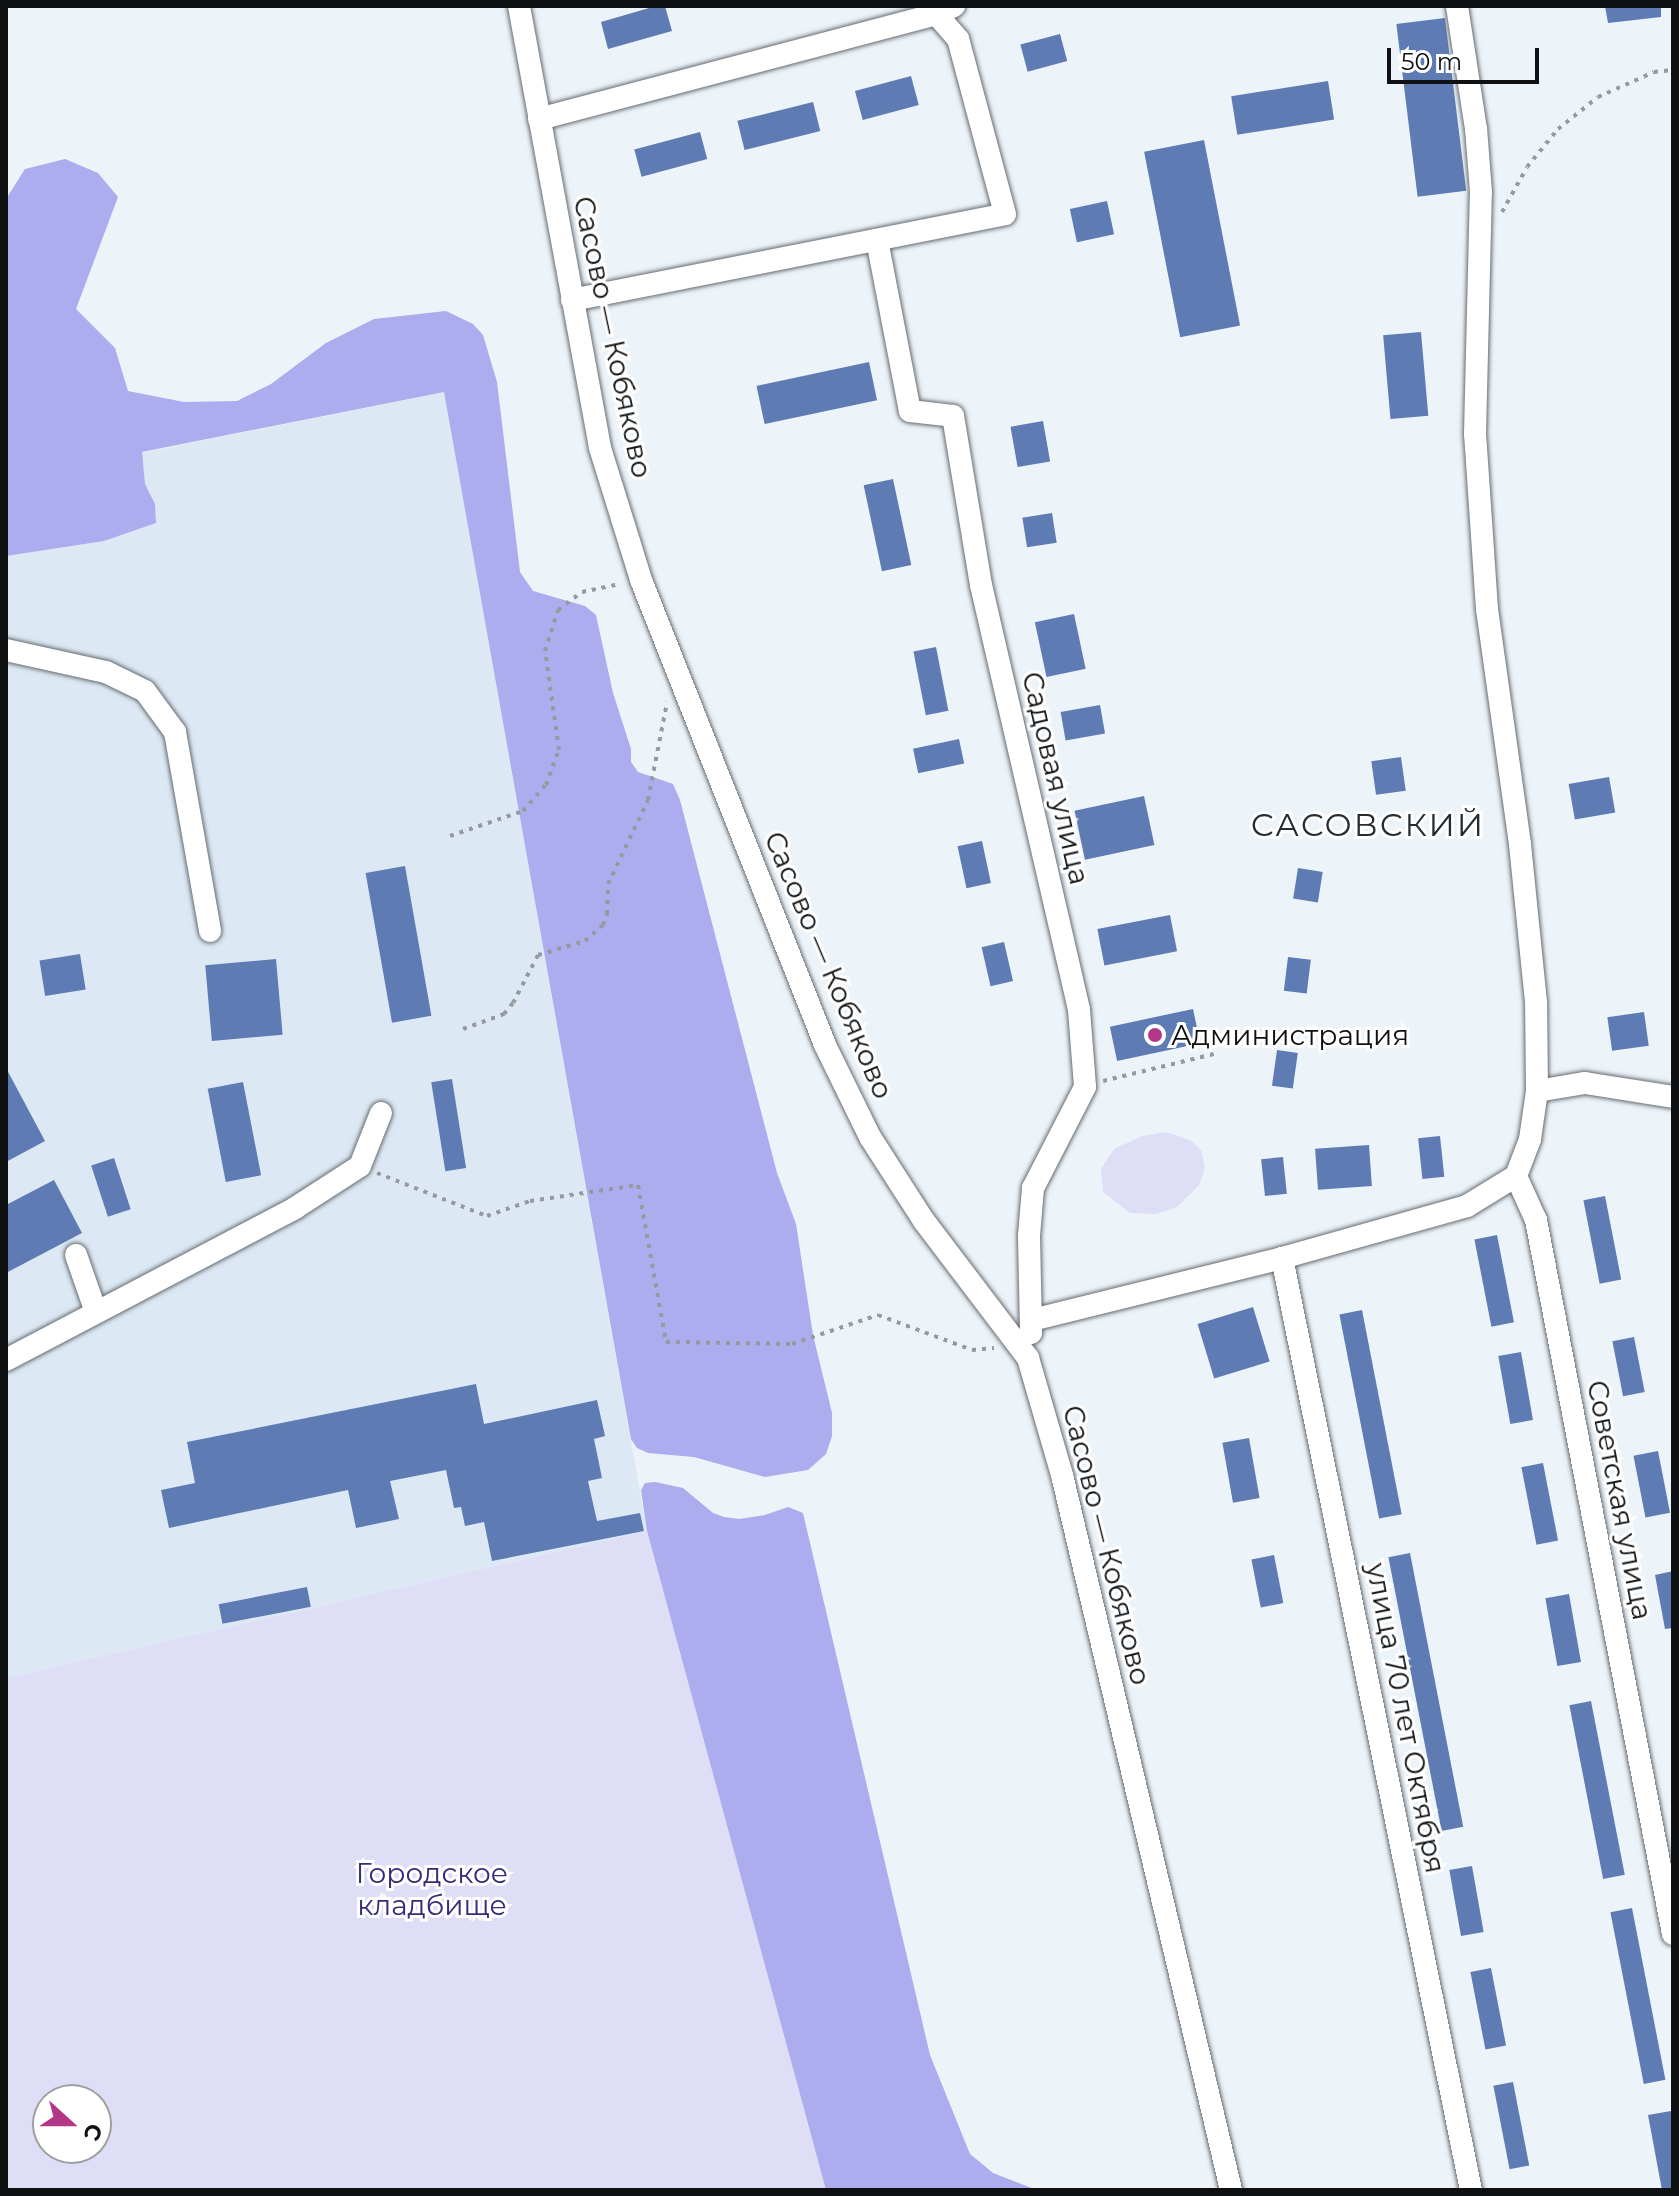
<!DOCTYPE html>
<meta charset="utf-8">
<style>
body{margin:0}
#map{position:relative;width:1679px;height:2196px;overflow:hidden;background:#ecf3f9;font-family:Montserrat,sans-serif}
div>[style]{position:absolute}
.built>*{inset:0;background:#dce9f4}
.green>*{inset:0;background:#dedff7}
.forest>*{inset:0;background:#acacee}
.building>*{inset:0;background:#5f7bb4;transform-origin:0 0}
.path>*{height:4px;margin-top:-2px;transform-origin:0;background:repeating-linear-gradient(90deg,#959a9e 0 4px,transparent 0 10px)}
.roads{filter:drop-shadow(0 0 2px #666c71) drop-shadow(0 0 2px #666c71)}
.minor>*{height:22px;margin:-11px;padding:0 11px;transform-origin:11px;border-radius:11px;background:#fff}
.dots>*{width:22px;height:22px;translate:-50% -50%;box-sizing:border-box;border:4px solid #fff;border-radius:50%}
span{translate:-50% -50%;white-space:nowrap;text-align:center;line-height:1.15;-webkit-text-stroke:6px #fff;paint-order:stroke}
.street-label{font-size:28px;color:#0e1012}
.poi-label{font-size:28px;color:#0e1012}
.left{translate:0 -50%;text-align:left}
.park-label{font-size:28px;color:#362c77}
.quarter-label{font-size:32px;color:#272c31;letter-spacing:2px}
.frame{position:absolute;inset:0;border:8px solid #0e1012;pointer-events:none}
.north{position:absolute;left:32px;top:2084px;width:80px;height:80px;box-sizing:border-box;background:#fff;border:2px solid #9f9fa0;border-radius:50%;rotate:111deg;font-size:22px;font-weight:700;line-height:32px;text-align:center;color:#0e1012}
.north::after{content:'';display:block;margin:auto;width:28px;height:36px;background:#b33787;clip-path:polygon(50% 0,100% 100%,50% 72%,0 100%)}
.scale{position:absolute;left:1387px;top:48px;width:152px;height:36px;box-sizing:border-box;border:4px solid #0e1012;border-top:0;padding-left:10px;font-size:24px;line-height:28px;white-space:nowrap;color:#0e1012;-webkit-text-stroke:6px #fff;paint-order:stroke}
</style>
<div id="map">
<div class="built">
<div style="clip-path:polygon(444px 392px,647px 1531px,6px 1678px,6px 556px,104px 541px,156px 523px,155px 504px,145px 484px,142px 453px)"></div>
</div>
<div class="green">
<div style="clip-path:polygon(1166px 1132px,1190px 1140px,1201px 1150px,1205px 1168px,1199px 1185px,1177px 1207px,1156px 1214px,1130px 1213px,1103px 1192px,1101px 1169px,1114px 1149px,1142px 1136px)"></div>
<div style="clip-path:polygon(evenodd,647px 1531px,826px 2190px,6px 2190px,6px 1678px,647px 1531px,48px 2100px,96px 2100px,96px 2148px,48px 2148px,48px 2100px)"></div>
</div>
<div class="forest">
<div style="clip-path:polygon(65px 159px,98px 173px,118px 197px,76px 309px,115px 348px,128px 391px,184px 402px,237px 401px,271px 384px,326px 343px,374px 319px,446px 311px,473px 324px,483px 335px,497px 382px,520px 572px,533px 591px,585px 606px,596px 615px,613px 693px,631px 749px,631px 762px,638px 772px,673px 784px,680px 800px,777px 1173px,796px 1224px,813px 1335px,832px 1413px,832px 1436px,826px 1454px,808px 1470px,765px 1477px,694px 1457px,648px 1453px,637px 1448px,631px 1439px,444px 392px,142px 452px,145px 484px,155px 504px,156px 523px,104px 541px,6px 556px,6px 199px,25px 169px)"></div>
<div style="clip-path:polygon(655px 1482px,683px 1488px,713px 1513px,724px 1517px,739px 1519px,765px 1515px,788px 1507px,803px 1513px,930px 2055px,970px 2154px,993px 2173px,1037px 2190px,826px 2190px,647px 1531px,641px 1490px,645px 1483px)"></div>
</div>
<div class="building">
<div style="clip-path:polygon(656px 6px,665px 6px,672px 31px,608px 49px,601px 22px)"></div>
<div style="clip-path:polygon(1605px 6px,1661px 6px,1661px 17px,1608px 23px)"></div>
<div style="left:1445px;top:18px;width:174px;height:49px;rotate:83deg"></div>
<div style="left:1060px;top:34px;width:28px;height:41px;rotate:75deg"></div>
<div style="left:911px;top:76px;width:30px;height:58px;rotate:75deg"></div>
<div style="left:1328px;top:81px;width:39px;height:98px;rotate:81deg"></div>
<div style="left:813px;top:102px;width:30px;height:78px;rotate:76deg"></div>
<div style="left:700px;top:132px;width:28px;height:68px;rotate:75deg"></div>
<div style="left:1204px;top:140px;width:189px;height:61px;rotate:79deg"></div>
<div style="left:1107px;top:201px;width:34px;height:38px;rotate:78deg"></div>
<div style="left:1421px;top:332px;width:84px;height:38px;rotate:85deg"></div>
<div style="left:869px;top:362px;width:39px;height:115px;rotate:78deg"></div>
<div style="left:1043px;top:421px;width:41px;height:33px;rotate:80deg"></div>
<div style="left:893px;top:479px;width:88px;height:30px;rotate:78deg"></div>
<div style="left:1052px;top:513px;width:30px;height:30px;rotate:81deg"></div>
<div style="left:1074px;top:614px;width:56px;height:40px;rotate:78deg"></div>
<div style="left:936px;top:647px;width:65px;height:23px;rotate:79deg"></div>
<div style="left:1100px;top:705px;width:29px;height:40px;rotate:80deg"></div>
<div style="left:959px;top:739px;width:25px;height:47px;rotate:78deg"></div>
<div style="left:1401px;top:757px;width:34px;height:30px;rotate:82deg"></div>
<div style="left:1609px;top:777px;width:36px;height:41px;rotate:80deg"></div>
<div style="left:1144px;top:796px;width:50px;height:71px;rotate:78deg"></div>
<div style="left:982px;top:841px;width:43px;height:25px;rotate:78deg"></div>
<div style="left:405px;top:866px;width:152px;height:40px;rotate:80deg"></div>
<div style="left:1298px;top:868px;width:25px;height:31px;rotate:9deg"></div>
<div style="left:1170px;top:915px;width:37px;height:74px;rotate:79deg"></div>
<div style="left:1004px;top:942px;width:40px;height:23px;rotate:77deg"></div>
<div style="left:80px;top:954px;width:36px;height:41px;rotate:81deg"></div>
<div style="left:1288px;top:957px;width:23px;height:34px;rotate:7deg"></div>
<div style="left:276px;top:959px;width:76px;height:71px;rotate:85deg"></div>
<div style="left:1193px;top:1009px;width:35px;height:85px;rotate:78deg"></div>
<div style="left:1644px;top:1012px;width:34px;height:37px;rotate:82deg"></div>
<div style="left:1277px;top:1050px;width:21px;height:36px;rotate:8deg"></div>
<div style="clip-path:polygon(6px 1068px,45px 1141px,6px 1162px)"></div>
<div style="left:452px;top:1079px;width:90px;height:21px;rotate:81deg"></div>
<div style="left:243px;top:1082px;width:95px;height:36px;rotate:79deg"></div>
<div style="left:1440px;top:1136px;width:41px;height:22px;rotate:84deg"></div>
<div style="left:1369px;top:1145px;width:41px;height:54px;rotate:86deg"></div>
<div style="left:1283px;top:1157px;width:37px;height:22px;rotate:84deg"></div>
<div style="left:114px;top:1158px;width:54px;height:24px;rotate:72deg"></div>
<div style="clip-path:polygon(54px 1180px,82px 1233px,6px 1273px,6px 1205px)"></div>
<div style="left:1605px;top:1196px;width:85px;height:22px;rotate:79deg"></div>
<div style="left:1497px;top:1235px;width:89px;height:23px;rotate:79deg"></div>
<div style="left:1253px;top:1307px;width:57px;height:58px;rotate:73deg"></div>
<div style="left:1362px;top:1310px;width:208px;height:23px;rotate:79deg"></div>
<div style="left:1634px;top:1337px;width:56px;height:22px;rotate:79deg"></div>
<div style="left:1521px;top:1352px;width:69px;height:23px;rotate:80deg"></div>
<div style="clip-path:polygon(476px 1384px,484px 1424px,597px 1400px,605px 1436px,594px 1439px,602px 1478px,588px 1481px,597px 1521px,640px 1513px,644px 1531px,492px 1561px,484px 1522px,465px 1526px,461px 1507px,454px 1508px,446px 1470px,390px 1481px,399px 1519px,356px 1528px,348px 1490px,169px 1528px,161px 1490px,195px 1483px,187px 1442px)"></div>
<div style="left:1249px;top:1438px;width:61px;height:27px;rotate:80deg"></div>
<div style="left:1658px;top:1451px;width:63px;height:25px;rotate:79deg"></div>
<div style="left:1543px;top:1463px;width:79px;height:22px;rotate:79deg"></div>
<div style="left:1410px;top:1553px;width:279px;height:22px;rotate:79deg"></div>
<div style="left:1274px;top:1555px;width:49px;height:23px;rotate:79deg"></div>
<div style="clip-path:polygon(1673px 1571px,1673px 1628px,1665px 1629px,1655px 1575px)"></div>
<div style="left:307px;top:1587px;width:20px;height:90px;rotate:79deg"></div>
<div style="left:1569px;top:1594px;width:69px;height:24px;rotate:80deg"></div>
<div style="left:1591px;top:1701px;width:177px;height:22px;rotate:79deg"></div>
<div style="left:1472px;top:1866px;width:67px;height:23px;rotate:80deg"></div>
<div style="left:1632px;top:1908px;width:175px;height:22px;rotate:79deg"></div>
<div style="left:1491px;top:1968px;width:79px;height:21px;rotate:79deg"></div>
<div style="left:1513px;top:2082px;width:85px;height:20px;rotate:79deg"></div>
<div style="clip-path:polygon(1671px 2111px,1673px 2190px,1662px 2190px,1648px 2115px)"></div>
</div>
<div class="path">
<div style="left:1502px;top:212px;width:51px;rotate:-60.9deg"></div>
<div style="left:1527px;top:167px;width:49px;rotate:-50.8deg"></div>
<div style="left:1558px;top:129px;width:51px;rotate:-38.7deg"></div>
<div style="left:1598px;top:97px;width:61px;rotate:-24.1deg"></div>
<div style="left:1654px;top:72px;width:19px;rotate:-6deg"></div>
<div style="left:450px;top:836px;width:77px;rotate:-18.9deg"></div>
<div style="left:523px;top:811px;width:35px;rotate:-49deg"></div>
<div style="left:546px;top:785px;width:37px;rotate:-70deg"></div>
<div style="left:559px;top:750px;width:100px;rotate:-98deg"></div>
<div style="left:545px;top:651px;width:43px;rotate:-72.4deg"></div>
<div style="left:558px;top:610px;width:30px;rotate:-37deg"></div>
<div style="left:582px;top:592px;width:40px;rotate:-12deg"></div>
<div style="left:463px;top:1029px;width:44px;rotate:-20.1deg"></div>
<div style="left:504px;top:1014px;width:14px;rotate:-51deg"></div>
<div style="left:513px;top:1003px;width:54px;rotate:-62.5deg"></div>
<div style="left:538px;top:955px;width:49px;rotate:-16.6deg"></div>
<div style="left:585px;top:941px;width:24px;rotate:-42deg"></div>
<div style="left:603px;top:925px;width:12px;rotate:-70deg"></div>
<div style="left:607px;top:914px;width:30px;rotate:-88deg"></div>
<div style="left:608px;top:884px;width:93px;rotate:-64.5deg"></div>
<div style="left:648px;top:800px;width:100px;rotate:-79deg"></div>
<div style="left:1103px;top:1081px;width:114px;rotate:-13.7deg"></div>
<div style="left:377px;top:1173px;width:118px;rotate:21.4deg"></div>
<div style="left:487px;top:1216px;width:46px;rotate:-19.2deg"></div>
<div style="left:530px;top:1201px;width:109px;rotate:-8.4deg"></div>
<div style="left:638px;top:1185px;width:159px;rotate:79.9deg"></div>
<div style="left:666px;top:1342px;width:126px;rotate:0.9deg"></div>
<div style="left:792px;top:1344px;width:91px;rotate:-18.6deg"></div>
<div style="left:878px;top:1315px;width:100px;rotate:20.4deg"></div>
<div style="left:972px;top:1350px;width:22px;rotate:-5deg"></div>
</div>
<div class="roads">
<div class="minor">
<div style="left:519px;top:6px;width:449px;rotate:79.6deg"></div>
<div style="left:600px;top:448px;width:138px;rotate:72.7deg"></div>
<div style="left:641px;top:580px;width:498px;rotate:68.4deg"></div>
<div style="left:824px;top:1043px;width:105px;rotate:63.9deg"></div>
<div style="left:870px;top:1137px;width:100px;rotate:57.3deg"></div>
<div style="left:924px;top:1221px;width:172px;rotate:52.8deg"></div>
<div style="left:1028px;top:1358px;width:122px;rotate:73.8deg"></div>
<div style="left:1062px;top:1475px;width:735px;rotate:76.7deg"></div>
<div style="left:539px;top:119px;width:411px;rotate:-14.8deg"></div>
<div style="left:936px;top:14px;width:20px;rotate:-24deg"></div>
<div style="left:877px;top:240px;width:174px;rotate:79.1deg"></div>
<div style="left:910px;top:411px;width:43px;rotate:6.6deg"></div>
<div style="left:953px;top:416px;width:171px;rotate:80.6deg"></div>
<div style="left:981px;top:585px;width:436px;rotate:77deg"></div>
<div style="left:1079px;top:1010px;width:77px;rotate:85.5deg"></div>
<div style="left:1085px;top:1087px;width:114px;rotate:117.2deg"></div>
<div style="left:1033px;top:1188px;width:48px;rotate:94.8deg"></div>
<div style="left:1029px;top:1236px;width:97px;rotate:88.8deg"></div>
<div style="left:572px;top:300px;width:441px;rotate:-11.2deg"></div>
<div style="left:1005px;top:214px;width:181px;rotate:-105deg"></div>
<div style="left:958px;top:39px;width:33px;rotate:-131deg"></div>
<div style="left:6px;top:650px;width:102px;rotate:12.4deg"></div>
<div style="left:106px;top:672px;width:43px;rotate:26deg"></div>
<div style="left:145px;top:691px;width:51px;rotate:53.8deg"></div>
<div style="left:175px;top:732px;width:202px;rotate:80deg"></div>
<div style="left:1537px;top:1091px;width:49px;rotate:-9.5deg"></div>
<div style="left:1585px;top:1083px;width:89px;rotate:9deg"></div>
<div style="left:1516px;top:1176px;width:48px;rotate:65.6deg"></div>
<div style="left:1536px;top:1220px;width:727px;rotate:79.14deg"></div>
<div style="left:76px;top:1255px;width:60px;rotate:70.7deg"></div>
<div style="left:1282px;top:1258px;width:951px;rotate:78.54deg"></div>
<div style="left:1032px;top:1320px;width:258px;rotate:-13.9deg"></div>
<div style="left:1282px;top:1258px;width:192px;rotate:-15.7deg"></div>
<div style="left:1467px;top:1206px;width:57px;rotate:-31.5deg"></div>
<div style="left:1516px;top:1176px;width:40px;rotate:-69deg"></div>
<div style="left:1530px;top:1139px;width:49px;rotate:-81.7deg"></div>
<div style="left:1537px;top:1091px;width:89px;rotate:-90.6deg"></div>
<div style="left:1536px;top:1002px;width:159px;rotate:-95.8deg"></div>
<div style="left:1520px;top:844px;width:237px;rotate:-98deg"></div>
<div style="left:1487px;top:609px;width:175px;rotate:-93.9deg"></div>
<div style="left:1475px;top:434px;width:242px;rotate:-88.6deg"></div>
<div style="left:1481px;top:192px;width:63px;rotate:-94.5deg"></div>
<div style="left:1476px;top:129px;width:124px;rotate:-98.8deg"></div>
<div style="left:6px;top:1360px;width:327px;rotate:-27.7deg"></div>
<div style="left:295px;top:1208px;width:77px;rotate:-32.9deg"></div>
<div style="left:360px;top:1166px;width:57px;rotate:-68.4deg"></div>
</div>
</div>
<div class="dots">
<div style="left:1155px;top:1035px;background:#b33787"></div>
</div>
<div class="street-label">
<span style="left:613px;top:337px;rotate:78deg">Сасово — Кобяково</span>
<span style="left:1056px;top:778px;rotate:77deg">Садовая улица</span>
<span style="left:829px;top:965px;rotate:67deg">Сасово — Кобяково</span>
<span style="left:1620px;top:1500px;rotate:79deg">Советская улица</span>
<span style="left:1107px;top:1545px;rotate:76deg">Сасово — Кобяково</span>
<span style="left:1406px;top:1718px;rotate:79deg">улица 70 лет Октября</span>
</div>
<div class="poi-label">
<span class="left" style="left:1171px;top:1035px">Администрация</span>
</div>
<div class="park-label">
<span style="left:432px;top:1889px">Городское<br>кладбище</span>
</div>
<div class="quarter-label">
<span style="left:1368px;top:825px">САСОВСКИЙ</span>
</div>
<div class="frame"></div>
<div class="north">С</div>
<div class="scale">50 m</div>
</div>
